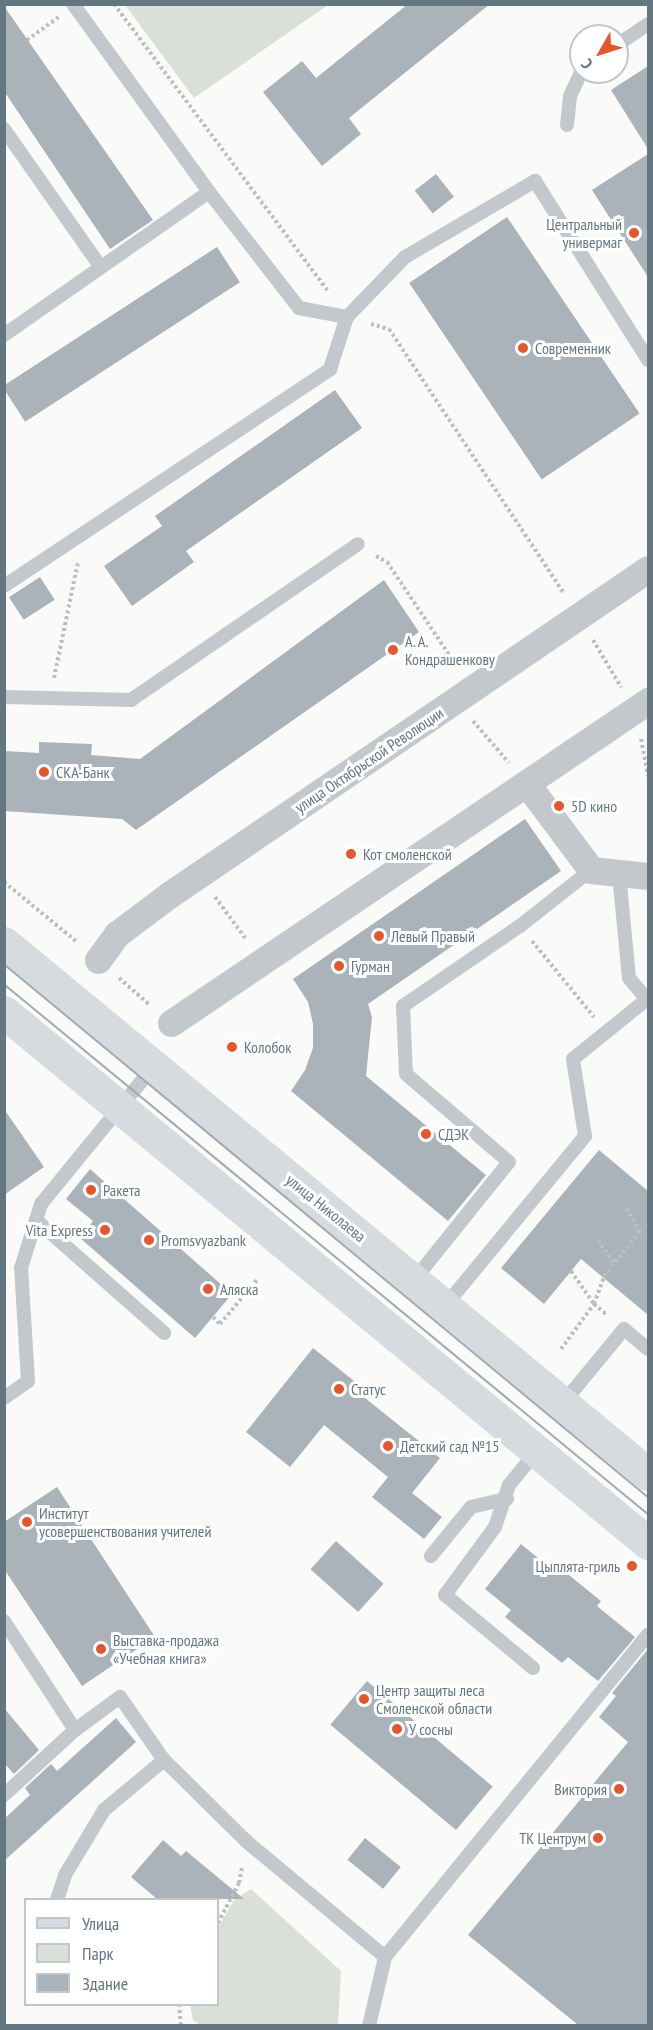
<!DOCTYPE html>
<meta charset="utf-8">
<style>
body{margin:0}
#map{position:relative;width:653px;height:2030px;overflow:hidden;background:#fafaf8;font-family:"PT Sans Narrow",sans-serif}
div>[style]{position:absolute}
.green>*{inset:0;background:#dadfd7}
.building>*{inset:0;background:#aab3b9;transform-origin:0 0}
.path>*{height:4px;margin-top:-2px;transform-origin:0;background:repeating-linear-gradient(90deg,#bbbfc2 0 3px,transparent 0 6px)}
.lane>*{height:14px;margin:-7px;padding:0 7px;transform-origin:7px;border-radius:7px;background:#c3c8cc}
.street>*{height:27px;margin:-13.5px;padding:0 13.5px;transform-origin:13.5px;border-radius:13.5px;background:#c3c8cc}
.primary>*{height:33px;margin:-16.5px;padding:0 16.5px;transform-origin:16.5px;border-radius:16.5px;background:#d6dbdf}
.tram>*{height:1.5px;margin:-0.75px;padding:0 0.75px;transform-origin:0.75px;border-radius:0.75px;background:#a2aab0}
.dots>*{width:16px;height:16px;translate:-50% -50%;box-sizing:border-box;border:3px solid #fff;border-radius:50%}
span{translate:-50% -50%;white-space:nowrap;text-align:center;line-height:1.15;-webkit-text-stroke:6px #fff;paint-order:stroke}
.poi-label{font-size:16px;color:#657683}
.right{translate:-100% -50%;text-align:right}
.left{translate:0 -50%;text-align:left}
.street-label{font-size:16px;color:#657683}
.frame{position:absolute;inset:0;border:6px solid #657683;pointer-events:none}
.legend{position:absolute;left:24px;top:1898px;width:195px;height:108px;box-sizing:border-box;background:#fff;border:2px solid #c1c8cd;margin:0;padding:8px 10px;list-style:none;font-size:18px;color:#657683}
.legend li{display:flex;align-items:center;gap:12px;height:30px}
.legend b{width:30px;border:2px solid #c1c8cd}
.north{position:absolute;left:569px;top:24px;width:60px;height:60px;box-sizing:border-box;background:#fff;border:2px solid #c1c8cd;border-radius:50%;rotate:231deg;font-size:16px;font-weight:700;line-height:24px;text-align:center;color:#657683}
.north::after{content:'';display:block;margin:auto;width:21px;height:27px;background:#e4572e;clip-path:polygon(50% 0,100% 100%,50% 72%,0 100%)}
</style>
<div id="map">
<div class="green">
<div style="clip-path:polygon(125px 5px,328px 5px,194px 98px)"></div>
<div style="clip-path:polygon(251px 1889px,341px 1971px,338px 2025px,200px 2025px,193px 2020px,190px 2005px,218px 2004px,218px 1928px,234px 1900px)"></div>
</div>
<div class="building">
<div style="clip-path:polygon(408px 4px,490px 4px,349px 118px,361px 134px,322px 166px,263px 92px,302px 61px,316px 78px)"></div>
<div style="clip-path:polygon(4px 6px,153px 220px,110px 249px,4px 91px)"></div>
<div style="clip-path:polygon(648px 66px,648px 149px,611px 90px)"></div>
<div style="clip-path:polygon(648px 154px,648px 277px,592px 190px)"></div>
<div style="left:436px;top:174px;width:29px;height:27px;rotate:52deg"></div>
<div style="left:507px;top:217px;width:237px;height:118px;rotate:56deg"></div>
<div style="left:217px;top:247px;width:42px;height:256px;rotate:57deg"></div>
<div style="clip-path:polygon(335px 390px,362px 428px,186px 551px,194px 562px,132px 606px,104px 566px,162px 526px,155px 516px)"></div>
<div style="left:40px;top:577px;width:27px;height:37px;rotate:57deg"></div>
<div style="clip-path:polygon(384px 580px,419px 632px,136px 830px,122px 819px,4px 811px,4px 751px,39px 753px,39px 742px,92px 744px,91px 755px,140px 759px)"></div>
<div style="clip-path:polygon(525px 819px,561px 871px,368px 1004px,372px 1017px,366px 1076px,486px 1175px,448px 1221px,291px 1091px,305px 1070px,313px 1048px,313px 1024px,308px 1002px,293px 979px)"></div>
<div style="clip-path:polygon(4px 1109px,44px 1167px,4px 1195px)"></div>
<div style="clip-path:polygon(599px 1150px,648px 1191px,648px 1315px,581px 1259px,544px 1304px,501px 1268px)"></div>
<div style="clip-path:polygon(90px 1169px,232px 1294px,195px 1338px,80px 1238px,93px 1221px,66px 1199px)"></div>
<div style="clip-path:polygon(313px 1348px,369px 1393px,365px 1398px,440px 1458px,412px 1493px,442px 1517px,424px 1539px,372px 1497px,388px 1477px,324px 1425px,290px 1467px,246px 1432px)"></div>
<div style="clip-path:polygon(57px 1487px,155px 1637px,82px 1686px,4px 1569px,4px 1522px)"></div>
<div style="left:336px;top:1541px;width:64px;height:38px;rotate:42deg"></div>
<div style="clip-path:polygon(521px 1544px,555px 1572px,559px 1567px,601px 1601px,597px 1606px,635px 1637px,598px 1681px,568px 1657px,562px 1663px,505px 1617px,511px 1610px,485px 1589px)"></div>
<div style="clip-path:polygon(648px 1649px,648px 2025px,578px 2025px,468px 1935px,628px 1742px,599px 1717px,616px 1696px,612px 1693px)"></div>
<div style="left:367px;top:1681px;width:164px;height:57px;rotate:40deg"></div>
<div style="clip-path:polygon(4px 1708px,39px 1750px,14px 1774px,4px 1763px)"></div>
<div style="clip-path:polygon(116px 1718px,136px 1742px,4px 1861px,4px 1819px,30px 1795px,25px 1788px,51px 1764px,57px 1771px)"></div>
<div style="left:365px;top:1838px;width:46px;height:28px;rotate:39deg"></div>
<div style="clip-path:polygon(163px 1840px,181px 1856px,186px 1851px,244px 1899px,157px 1899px,131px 1877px)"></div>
</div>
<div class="path">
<div style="left:114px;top:4px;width:357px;rotate:53.3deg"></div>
<div style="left:27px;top:40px;width:39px;rotate:-36deg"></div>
<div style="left:371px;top:324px;width:19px;rotate:16deg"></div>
<div style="left:389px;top:329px;width:317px;rotate:56.5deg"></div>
<div style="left:376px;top:556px;width:13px;rotate:29deg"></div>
<div style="left:387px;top:562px;width:124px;rotate:56.2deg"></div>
<div style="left:593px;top:640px;width:55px;rotate:59.2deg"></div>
<div style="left:54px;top:678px;width:118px;rotate:-78.3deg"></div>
<div style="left:473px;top:721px;width:55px;rotate:49.4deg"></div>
<div style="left:641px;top:739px;width:38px;rotate:79deg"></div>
<div style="left:4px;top:882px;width:94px;rotate:39.4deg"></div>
<div style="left:215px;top:897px;width:52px;rotate:53.6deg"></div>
<div style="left:532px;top:941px;width:98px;rotate:50.8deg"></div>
<div style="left:119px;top:978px;width:41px;rotate:41.1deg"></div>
<div style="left:598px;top:1240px;width:29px;rotate:56deg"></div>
<div style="left:571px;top:1271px;width:40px;rotate:55.1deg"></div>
<div style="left:594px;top:1304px;width:17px;rotate:40deg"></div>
<div style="left:213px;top:1317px;width:10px;rotate:45deg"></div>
<div style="left:220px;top:1324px;width:57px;rotate:-49.9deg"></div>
<div style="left:561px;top:1349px;width:56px;rotate:-53.7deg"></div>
<div style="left:594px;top:1304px;width:30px;rotate:-70deg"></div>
<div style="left:604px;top:1276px;width:57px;rotate:-50.7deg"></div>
<div style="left:640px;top:1232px;width:30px;rotate:-120deg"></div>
<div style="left:218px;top:1923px;width:45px;rotate:-62.3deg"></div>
<div style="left:239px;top:1883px;width:16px;rotate:-79deg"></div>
<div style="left:179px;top:2004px;width:22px;rotate:85deg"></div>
</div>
<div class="lane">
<div style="left:73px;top:4px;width:232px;rotate:54.1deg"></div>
<div style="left:209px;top:192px;width:147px;rotate:52.2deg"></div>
<div style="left:299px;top:308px;width:49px;rotate:10.6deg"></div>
<div style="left:617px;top:45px;width:37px;rotate:-34deg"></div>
<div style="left:567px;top:125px;width:29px;rotate:-84deg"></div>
<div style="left:570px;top:96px;width:26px;rotate:-65deg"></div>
<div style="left:4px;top:129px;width:167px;rotate:55deg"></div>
<div style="left:4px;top:335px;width:250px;rotate:-34.9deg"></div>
<div style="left:4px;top:586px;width:392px;rotate:-33.6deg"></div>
<div style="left:330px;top:369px;width:55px;rotate:-71.9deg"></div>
<div style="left:347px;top:317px;width:83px;rotate:-46deg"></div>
<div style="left:405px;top:257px;width:151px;rotate:-30.3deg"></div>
<div style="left:535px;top:181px;width:212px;rotate:57.7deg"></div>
<div style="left:4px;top:697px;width:127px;rotate:1.4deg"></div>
<div style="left:131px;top:700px;width:275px;rotate:-34.5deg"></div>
<div style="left:619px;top:874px;width:104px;rotate:84.5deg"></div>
<div style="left:629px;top:978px;width:30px;rotate:50deg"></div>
<div style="left:36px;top:1220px;width:171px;rotate:41.4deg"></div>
<div style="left:414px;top:1280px;width:151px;rotate:-51.2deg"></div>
<div style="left:509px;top:1162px;width:135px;rotate:-139.5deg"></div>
<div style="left:406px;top:1074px;width:68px;rotate:-92.5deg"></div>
<div style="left:403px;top:1006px;width:142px;rotate:-34.4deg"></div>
<div style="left:520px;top:926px;width:90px;rotate:-38.3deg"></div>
<div style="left:445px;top:1306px;width:220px;rotate:-50.5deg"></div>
<div style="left:585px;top:1136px;width:78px;rotate:-98.9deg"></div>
<div style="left:573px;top:1059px;width:95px;rotate:-39deg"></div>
<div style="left:4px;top:1398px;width:29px;rotate:-35deg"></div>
<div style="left:28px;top:1381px;width:113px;rotate:-93.5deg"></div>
<div style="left:21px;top:1268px;width:67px;rotate:-72.6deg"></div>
<div style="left:41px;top:1204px;width:178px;rotate:-50.7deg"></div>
<div style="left:563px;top:1403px;width:96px;rotate:-50.5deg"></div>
<div style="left:624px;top:1329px;width:31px;rotate:40deg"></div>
<div style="left:431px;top:1556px;width:63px;rotate:-50.8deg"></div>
<div style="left:471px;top:1507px;width:37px;rotate:-13deg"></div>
<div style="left:4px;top:1621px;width:130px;rotate:56.9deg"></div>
<div style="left:75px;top:1730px;width:56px;rotate:-36.3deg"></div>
<div style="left:120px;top:1697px;width:77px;rotate:55.1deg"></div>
<div style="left:164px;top:1760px;width:115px;rotate:44.6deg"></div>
<div style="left:246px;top:1841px;width:181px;rotate:39.8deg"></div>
<div style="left:533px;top:1668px;width:114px;rotate:-140.3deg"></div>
<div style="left:445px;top:1595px;width:84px;rotate:-53.7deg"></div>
<div style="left:495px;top:1527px;width:44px;rotate:-71.6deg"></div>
<div style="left:509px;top:1485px;width:44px;rotate:-50.5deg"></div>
<div style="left:4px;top:1795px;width:96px;rotate:-42.5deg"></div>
<div style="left:57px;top:1900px;width:26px;rotate:-72deg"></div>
<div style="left:65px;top:1875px;width:76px;rotate:-59deg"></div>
<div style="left:104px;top:1810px;width:78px;rotate:-39.8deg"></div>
<div style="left:369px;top:2026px;width:71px;rotate:-76.9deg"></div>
<div style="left:385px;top:1957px;width:416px;rotate:-50.8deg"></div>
</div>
<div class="street">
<div style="left:527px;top:784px;width:107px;rotate:53.3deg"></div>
<div style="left:591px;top:870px;width:57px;rotate:6deg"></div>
<div style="left:98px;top:960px;width:32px;rotate:-54deg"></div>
<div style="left:117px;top:934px;width:65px;rotate:-36.9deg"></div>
<div style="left:169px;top:895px;width:579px;rotate:-34.24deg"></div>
<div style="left:171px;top:1023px;width:576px;rotate:-34.02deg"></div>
</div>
<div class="primary">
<div style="left:4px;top:943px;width:835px;rotate:39.51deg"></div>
<div style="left:4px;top:1012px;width:835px;rotate:39.51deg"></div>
</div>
<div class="tram">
<div style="left:4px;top:964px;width:836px;rotate:39.61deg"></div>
<div style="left:4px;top:984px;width:834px;rotate:39.45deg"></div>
</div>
<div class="dots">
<div style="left:634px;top:233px;background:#e4572e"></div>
<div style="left:523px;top:348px;background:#e4572e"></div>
<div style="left:393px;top:650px;background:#e4572e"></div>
<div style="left:44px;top:772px;background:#e4572e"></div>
<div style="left:559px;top:806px;background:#e4572e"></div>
<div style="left:351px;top:854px;background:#e4572e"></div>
<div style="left:379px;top:936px;background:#e4572e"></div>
<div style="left:339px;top:966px;background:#e4572e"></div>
<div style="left:232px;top:1047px;background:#e4572e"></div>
<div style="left:426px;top:1134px;background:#e4572e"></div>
<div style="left:91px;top:1190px;background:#e4572e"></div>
<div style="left:105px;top:1230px;background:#e4572e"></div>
<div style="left:149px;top:1240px;background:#e4572e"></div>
<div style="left:208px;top:1289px;background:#e4572e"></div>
<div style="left:339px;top:1389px;background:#e4572e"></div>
<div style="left:388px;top:1446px;background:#e4572e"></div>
<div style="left:27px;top:1522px;background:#e4572e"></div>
<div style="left:632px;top:1566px;background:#e4572e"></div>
<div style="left:101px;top:1649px;background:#e4572e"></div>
<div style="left:364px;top:1699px;background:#e4572e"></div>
<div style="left:397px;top:1729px;background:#e4572e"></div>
<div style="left:619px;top:1789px;background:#e4572e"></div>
<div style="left:598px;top:1838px;background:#e4572e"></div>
</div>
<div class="poi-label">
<span class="right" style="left:622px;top:233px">Центральный<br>универмаг</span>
<span class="left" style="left:535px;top:348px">Современник</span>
<span class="left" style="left:405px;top:650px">А. А.<br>Кондрашенкову</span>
<span class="left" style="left:56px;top:772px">СКА-Банк</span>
<span class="left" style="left:571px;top:806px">5D кино</span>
<span class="left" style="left:363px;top:854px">Кот смоленской</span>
<span class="left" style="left:391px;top:936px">Левый Правый</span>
<span class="left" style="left:351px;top:966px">Гурман</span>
<span class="left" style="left:244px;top:1047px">Колобок</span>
<span class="left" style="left:438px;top:1134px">СДЭК</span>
<span class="left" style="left:103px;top:1190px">Ракета</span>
<span class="right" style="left:93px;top:1230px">Vita Express</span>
<span class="left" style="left:161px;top:1240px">Promsvyazbank</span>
<span class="left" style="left:220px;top:1289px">Аляска</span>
<span class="left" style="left:351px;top:1389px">Статус</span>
<span class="left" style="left:400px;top:1446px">Детский сад №15</span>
<span class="left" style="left:39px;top:1522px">Институт<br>усовершенствования учителей</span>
<span class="right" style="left:620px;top:1566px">Цыплята-гриль</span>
<span class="left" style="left:113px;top:1649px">Выставка-продажа<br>«Учебная книга»</span>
<span class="left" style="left:376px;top:1699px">Центр защиты леса<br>Смоленской области</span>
<span class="left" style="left:409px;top:1729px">У сосны</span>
<span class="right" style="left:607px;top:1789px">Виктория</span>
<span class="right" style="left:586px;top:1838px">ТК Центрум</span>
</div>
<div class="street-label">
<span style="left:369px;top:760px;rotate:-34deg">улица Октябрьской Революции</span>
<span style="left:326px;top:1208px;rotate:39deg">улица Николаева</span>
</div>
<div class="frame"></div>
<ul class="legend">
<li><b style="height:8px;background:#d6dbdf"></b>Улица</li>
<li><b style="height:16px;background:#dadfd7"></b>Парк</li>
<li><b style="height:16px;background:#aab3b9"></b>Здание</li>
</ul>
<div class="north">С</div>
</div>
